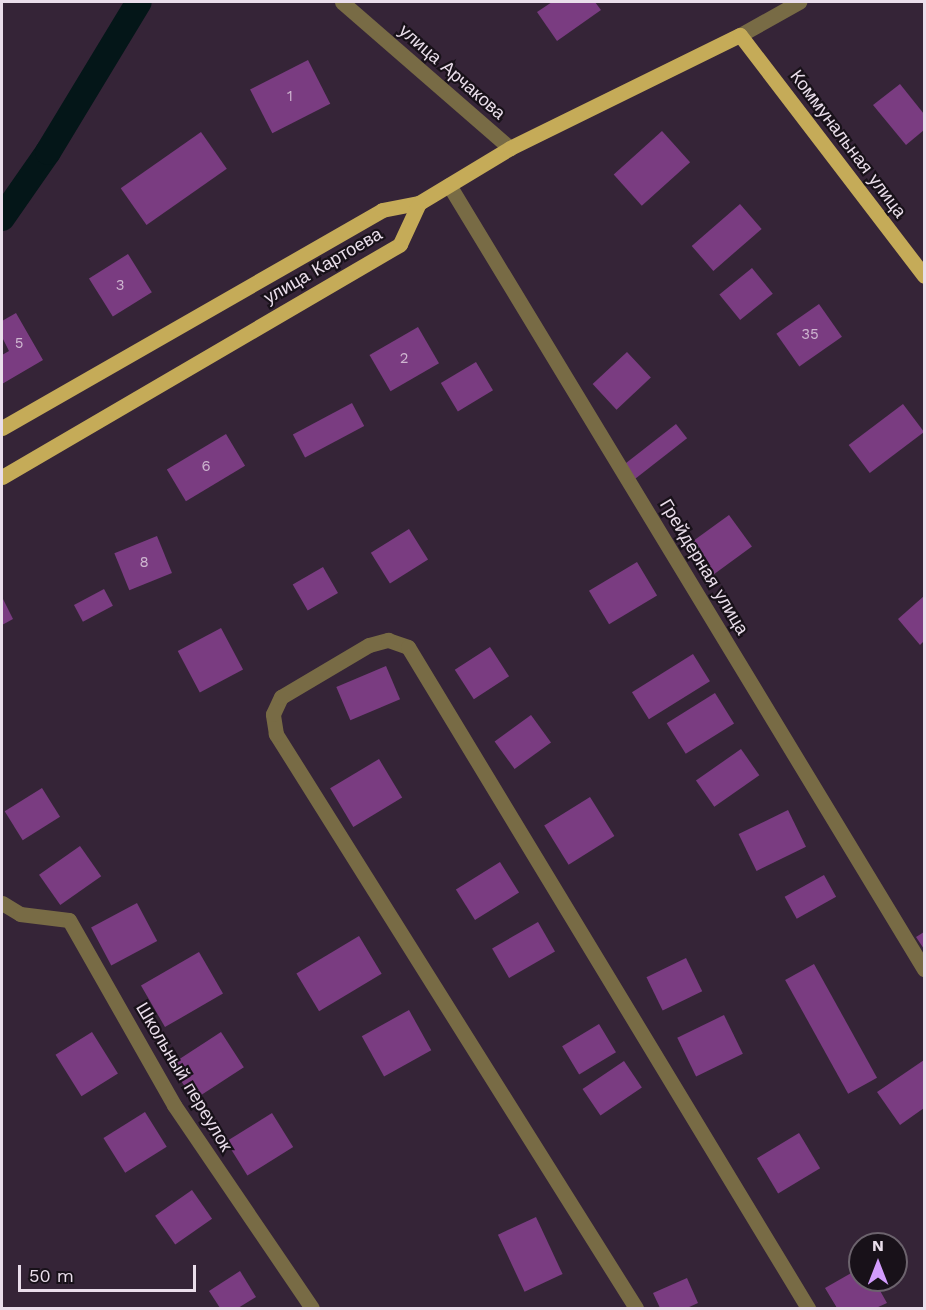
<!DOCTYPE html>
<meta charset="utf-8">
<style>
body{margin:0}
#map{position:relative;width:926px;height:1310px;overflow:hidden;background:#352437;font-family:"Work Sans",sans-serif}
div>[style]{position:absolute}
.canal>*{height:26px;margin:-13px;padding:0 13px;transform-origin:13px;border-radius:13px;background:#041618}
.building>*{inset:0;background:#7a3c81;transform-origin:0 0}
.minor>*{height:15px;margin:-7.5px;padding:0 7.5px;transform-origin:7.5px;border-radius:7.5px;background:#786b45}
.major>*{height:15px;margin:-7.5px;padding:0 7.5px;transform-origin:7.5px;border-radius:7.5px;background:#c5ab58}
span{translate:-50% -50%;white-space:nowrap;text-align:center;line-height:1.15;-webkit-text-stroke:4.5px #181119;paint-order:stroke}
.number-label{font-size:15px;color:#ceb6d0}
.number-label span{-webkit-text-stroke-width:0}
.street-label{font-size:18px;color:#eadeeb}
.frame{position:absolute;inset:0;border:3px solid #eadeeb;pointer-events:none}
.north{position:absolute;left:848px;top:1232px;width:60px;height:60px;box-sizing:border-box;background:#181119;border:2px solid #6c636d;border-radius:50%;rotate:0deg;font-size:16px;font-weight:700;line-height:24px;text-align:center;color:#eadeeb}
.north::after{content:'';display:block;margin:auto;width:21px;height:27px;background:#d39cfd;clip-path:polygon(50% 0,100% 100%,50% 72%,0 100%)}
.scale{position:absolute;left:18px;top:1265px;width:178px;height:27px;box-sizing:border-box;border:3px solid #eadeeb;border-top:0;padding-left:8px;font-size:18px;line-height:21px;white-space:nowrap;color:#eadeeb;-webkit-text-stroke:4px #181119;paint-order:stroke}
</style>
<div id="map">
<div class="canal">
<div style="left:2px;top:218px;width:80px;rotate:-55.1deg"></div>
<div style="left:48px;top:152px;width:175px;rotate:-58.8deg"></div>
</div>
<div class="building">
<div style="clip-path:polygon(552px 2px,595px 2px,601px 10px,557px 41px,537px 12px)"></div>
<div style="left:308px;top:60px;width:49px;height:65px;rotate:63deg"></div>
<div style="clip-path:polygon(900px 84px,924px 114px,924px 130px,906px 145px,873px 105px)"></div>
<div style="left:662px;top:131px;width:42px;height:65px;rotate:48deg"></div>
<div style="left:201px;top:132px;width:45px;height:98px;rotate:55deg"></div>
<div style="left:740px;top:204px;width:33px;height:64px;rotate:49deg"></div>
<div style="left:128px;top:254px;width:45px;height:46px;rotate:58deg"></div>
<div style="left:752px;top:268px;width:33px;height:42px;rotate:51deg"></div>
<div style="left:819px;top:304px;width:40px;height:52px;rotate:55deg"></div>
<div style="clip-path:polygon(16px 313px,43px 360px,2px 384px,2px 355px,9px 351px,2px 337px,2px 321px)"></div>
<div style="left:418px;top:327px;width:42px;height:56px;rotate:60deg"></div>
<div style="left:627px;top:352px;width:35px;height:47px;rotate:47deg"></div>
<div style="left:476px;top:362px;width:33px;height:41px;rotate:59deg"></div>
<div style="left:352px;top:403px;width:26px;height:67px;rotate:62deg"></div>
<div style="left:903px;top:404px;width:35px;height:68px;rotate:53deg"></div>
<div style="left:676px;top:424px;width:18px;height:67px;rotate:52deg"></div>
<div style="left:226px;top:434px;width:37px;height:69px;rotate:59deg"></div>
<div style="left:729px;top:515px;width:39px;height:55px;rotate:54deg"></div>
<div style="left:409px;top:529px;width:36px;height:45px;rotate:58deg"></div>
<div style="left:157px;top:536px;width:40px;height:46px;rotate:68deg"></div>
<div style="left:637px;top:562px;width:39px;height:56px;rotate:59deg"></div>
<div style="left:323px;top:567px;width:30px;height:35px;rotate:60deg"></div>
<div style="left:104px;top:589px;width:19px;height:34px;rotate:62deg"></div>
<div style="clip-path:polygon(924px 596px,924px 641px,920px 645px,898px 619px)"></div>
<div style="clip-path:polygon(2px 597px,13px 619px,2px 625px)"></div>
<div style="left:221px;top:628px;width:47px;height:49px;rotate:62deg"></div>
<div style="left:490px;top:647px;width:35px;height:42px;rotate:57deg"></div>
<div style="left:693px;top:654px;width:32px;height:72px;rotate:58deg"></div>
<div style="left:386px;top:666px;width:36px;height:54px;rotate:67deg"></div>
<div style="left:715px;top:693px;width:36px;height:57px;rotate:58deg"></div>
<div style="left:531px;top:715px;width:34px;height:45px;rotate:54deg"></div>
<div style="left:741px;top:749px;width:32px;height:55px;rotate:55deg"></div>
<div style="left:379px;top:759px;width:45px;height:57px;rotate:59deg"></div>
<div style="left:42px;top:788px;width:34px;height:44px;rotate:58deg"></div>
<div style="left:590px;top:797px;width:46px;height:54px;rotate:58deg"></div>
<div style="left:788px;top:810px;width:41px;height:55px;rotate:64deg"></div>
<div style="left:80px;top:846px;width:37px;height:50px;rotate:55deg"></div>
<div style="left:500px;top:862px;width:36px;height:52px;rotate:58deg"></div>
<div style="left:824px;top:875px;width:25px;height:45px;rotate:61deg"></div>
<div style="left:137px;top:903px;width:43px;height:52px;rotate:62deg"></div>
<div style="left:538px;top:922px;width:34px;height:53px;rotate:60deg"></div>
<div style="clip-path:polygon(924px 932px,924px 949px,916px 937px)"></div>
<div style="left:359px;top:936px;width:44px;height:73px;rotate:59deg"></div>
<div style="left:199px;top:952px;width:48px;height:67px;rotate:60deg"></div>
<div style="left:686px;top:958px;width:37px;height:44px;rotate:64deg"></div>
<div style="left:814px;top:964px;width:130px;height:33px;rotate:61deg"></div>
<div style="left:409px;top:1010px;width:46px;height:54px;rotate:61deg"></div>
<div style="left:724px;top:1015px;width:43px;height:52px;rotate:64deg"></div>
<div style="left:599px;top:1024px;width:33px;height:43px;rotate:59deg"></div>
<div style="left:92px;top:1032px;width:49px;height:43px;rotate:58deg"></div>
<div style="left:221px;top:1032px;width:42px;height:60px;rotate:57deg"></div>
<div style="clip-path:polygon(924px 1060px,924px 1108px,900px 1125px,877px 1092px)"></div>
<div style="left:624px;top:1061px;width:32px;height:50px;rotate:56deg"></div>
<div style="left:145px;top:1112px;width:41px;height:49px;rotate:58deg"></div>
<div style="left:272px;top:1113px;width:40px;height:54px;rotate:58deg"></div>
<div style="left:799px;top:1133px;width:41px;height:49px;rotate:59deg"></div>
<div style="left:192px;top:1190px;width:35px;height:45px;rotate:55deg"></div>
<div style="left:536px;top:1217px;width:63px;height:42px;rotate:65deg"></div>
<div style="clip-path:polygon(860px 1268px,860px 1280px,874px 1280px,887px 1303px,876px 1308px,837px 1308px,825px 1288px)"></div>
<div style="clip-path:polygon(240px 1271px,256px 1297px,238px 1308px,220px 1308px,209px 1291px)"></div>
<div style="clip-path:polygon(687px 1278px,698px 1303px,687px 1308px,660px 1308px,653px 1293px)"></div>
</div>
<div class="minor">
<div style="left:342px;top:2px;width:223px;rotate:41deg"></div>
<div style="left:740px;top:35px;width:68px;rotate:-29.2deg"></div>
<div style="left:449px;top:185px;width:917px;rotate:58.79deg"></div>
<div style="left:2px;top:903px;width:21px;rotate:31deg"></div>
<div style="left:20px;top:914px;width:49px;rotate:7deg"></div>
<div style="left:69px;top:920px;width:213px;rotate:60.4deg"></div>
<div style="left:174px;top:1105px;width:245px;rotate:55.8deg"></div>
<div style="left:636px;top:1308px;width:678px;rotate:-122.1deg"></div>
<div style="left:276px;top:734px;width:20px;rotate:-99deg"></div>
<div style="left:273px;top:714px;width:19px;rotate:-65deg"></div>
<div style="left:281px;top:697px;width:102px;rotate:-30.6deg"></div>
<div style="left:369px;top:645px;width:20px;rotate:-15deg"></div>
<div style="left:388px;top:640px;width:21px;rotate:19deg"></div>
<div style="left:408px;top:647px;width:773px;rotate:58.82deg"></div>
</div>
<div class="major">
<div style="left:2px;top:428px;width:438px;rotate:-29.8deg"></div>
<div style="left:382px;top:210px;width:38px;rotate:-11deg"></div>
<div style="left:419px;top:203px;width:106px;rotate:-31.1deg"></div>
<div style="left:510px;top:148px;width:256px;rotate:-26.2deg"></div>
<div style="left:740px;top:35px;width:303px;rotate:52.6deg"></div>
<div style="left:2px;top:477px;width:461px;rotate:-30.3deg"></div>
<div style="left:400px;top:244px;width:45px;rotate:-65.1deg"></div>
</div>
<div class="number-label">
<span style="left:290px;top:97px">1</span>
<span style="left:120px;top:286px">3</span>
<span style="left:810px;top:335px">35</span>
<span style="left:19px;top:344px">5</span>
<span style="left:404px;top:359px">2</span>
<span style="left:206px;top:467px">6</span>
<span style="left:144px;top:563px">8</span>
</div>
<div class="street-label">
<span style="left:452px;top:72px;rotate:41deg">улица Арчакова</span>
<span style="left:848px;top:144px;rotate:53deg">Коммунальная улица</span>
<span style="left:323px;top:266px;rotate:-30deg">улица Картоева</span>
<span style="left:704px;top:567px;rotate:59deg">Грейдерная улица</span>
<span style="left:184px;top:1077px;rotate:59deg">Школьный переулок</span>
</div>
<div class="frame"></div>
<div class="north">N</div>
<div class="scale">50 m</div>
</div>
